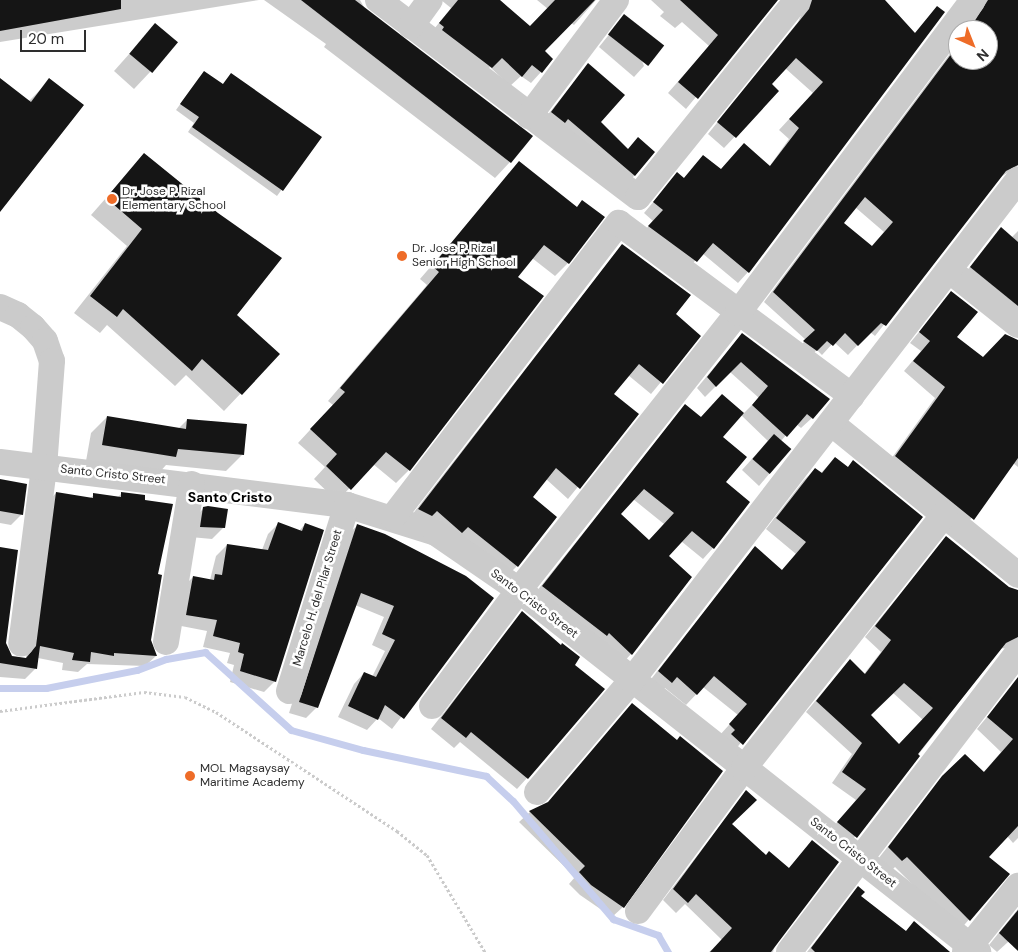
<!DOCTYPE html>
<style>
body{margin:0}
#map{position:relative;width:1018px;height:952px;overflow:hidden;background:#fff;font-family:"DM Sans",sans-serif}
div>[style]{position:absolute}
.shadow>*{inset:0;background:#0003}
.stream>*{height:7px;margin:-3.5px;padding:0 3.5px;transform-origin:3.5px;border-radius:3.5px;background:#c6ceed}
.building>*{inset:0;background:#151515;transform-origin:0 0}
.path>*{height:3px;margin-top:-1.5px;transform-origin:0;background:repeating-linear-gradient(90deg,#cbcbcb 0 2.5px,transparent 0 5px)}
.minor>*{height:26px;margin:-13px;padding:0 13px;transform-origin:13px;border-radius:13px;background:#cbcbcb}
.dots>*{width:14px;height:14px;translate:-50% -50%;box-sizing:border-box;border:2px solid #fff;border-radius:50%}
span{translate:-50% -50%;white-space:nowrap;text-align:center;line-height:1.15;-webkit-text-stroke:5px #fff;paint-order:stroke}
.poi-label{font-size:12px;color:#2e2e2e}
.left{translate:0 -50%;text-align:left}
.street-label{font-size:12px;color:#2e2e2e}
.neighbourhood-label{font-size:14px;color:#000;font-weight:700}
.north{position:absolute;left:948px;top:20px;width:50px;height:50px;box-sizing:border-box;background:#fff;border:1px solid #ababab;border-radius:50%;rotate:136deg;font-size:14px;font-weight:700;line-height:20px;text-align:center;color:#2e2e2e}
.north::after{content:'';display:block;margin:auto;width:18px;height:22px;background:#ee6c28;clip-path:polygon(50% 0,100% 100%,50% 72%,0 100%)}
.scale{position:absolute;left:20px;top:30px;width:66px;height:22px;box-sizing:border-box;border:2px solid #2e2e2e;border-top:0;padding-left:6px;font-size:15px;line-height:18px;white-space:nowrap;color:#2e2e2e;-webkit-text-stroke:4px #fff;paint-order:stroke}
</style>
<div id="map">
<div class="shadow">
<div style="clip-path:polygon(0 0,259px 0,0 42px)"></div>
<div style="clip-path:polygon(264px 0,360px 0,365px 9px,510px 162px,495px 178px,324px 47px,326px 44px)"></div>
<div style="clip-path:polygon(441px 0,498px 0,530px 28px,548px 9px,537px 0,596px 0,574px 25px,571px 23px,544px 51px,552px 59px,541px 72px,531px 83px,521px 76px,510px 86px,490px 67px,480px 77px,430px 34px,451px 8px)"></div>
<div style="clip-path:polygon(651px 0,776px 0,686px 109px,668px 93px,709px 46px,682px 22px,675px 28px,660px 16px,664px 12px)"></div>
<div style="clip-path:polygon(797px 0,883px 0,914px 34px,938px 7px,748px 272px,738px 283px,702px 253px,685px 272px,639px 237px,653px 221px,644px 213px,677px 174px,683px 179px,703px 156px,720px 170px,769px 167px,789px 139px,779px 130px,813px 93px,785px 68px,770px 84px,778px 91px,724px 148px,708px 134px,798px 22px,802px 13px)"></div>
<div style="clip-path:polygon(evenodd,983px 0,1018px 0,1018px 166px,999px 178px,875px 336px,870px 332px,848px 355px,834px 342px,822px 355px,817px 350px,806px 360px,794px 352px,806px 340px,764px 302px,958px 43px,958px 60px,988px 60px,988px 30px,968px 30px,983px 0,855px 207px,884px 232px,871px 247px,842px 223px,855px 207px)"></div>
<div style="clip-path:polygon(624px 16px,644px 66px,634px 77px,599px 47px)"></div>
<div style="clip-path:polygon(155px 25px,150px 72px,134px 89px,114px 71px)"></div>
<div style="clip-path:polygon(588px 65px,599px 123px,635px 175px,624px 186px,541px 123px)"></div>
<div style="clip-path:polygon(231px 74px,320px 137px,277px 196px,188px 132px,194px 123px,176px 110px,199px 78px,222px 85px)"></div>
<div style="clip-path:polygon(0 79px,28px 102px,50px 80px,0 210px)"></div>
<div style="clip-path:polygon(144px 155px,235px 315px,278px 354px,224px 411px,186px 375px,175px 386px,107px 325px,100px 333px,74px 313px,127px 246px,91px 215px)"></div>
<div style="clip-path:polygon(520px 163px,576px 208px,568px 263px,555px 276px,532px 258px,516px 277px,542px 296px,409px 470px,396px 483px,373px 464px,337px 501px,314px 479px,325px 467px,298px 443px,333px 405px,328px 401px,427px 285px,420px 279px)"></div>
<div style="clip-path:polygon(1001px 228px,1011px 238px,1018px 231px,1018px 324px,961px 278px)"></div>
<div style="clip-path:polygon(622px 245px,674px 315px,699px 336px,651px 394px,628px 375px,612px 394px,637px 414px,568px 499px,546px 479px,531px 497px,517px 566px,506px 577px,408px 520px)"></div>
<div style="clip-path:polygon(951px 293px,955px 338px,983px 359px,1018px 340px,1018px 467px,1013px 463px,963px 529px,886px 466px,935px 398px,904px 371px,921px 351px,910px 343px)"></div>
<div style="clip-path:polygon(evenodd,742px 334px,812px 418px,801px 428px,796px 424px,780px 442px,789px 450px,759px 486px,742px 470px,768px 441px,741px 415px,721px 437px,724px 482px,713px 548px,703px 559px,681px 541px,667px 556px,631px 654px,621px 665px,532px 597px,685px 406px,700px 418px,722px 395px,743px 414px,759px 398px,730px 372px,705px 397px,697px 388px,742px 334px,633px 499px,664px 524px,649px 541px,619px 514px,633px 499px)"></div>
<div style="clip-path:polygon(107px 417px,178px 429px,187px 420px,242px 455px,226px 471px,166px 465px,159px 473px,86px 461px,91px 433px)"></div>
<div style="clip-path:polygon(835px 458px,847px 468px,853px 462px,921px 517px,731px 755px,719px 736px,738px 715px,703px 687px,686px 705px,665px 688px,660px 693px,648px 683px,755px 547px,781px 571px,796px 554px,766px 529px,804px 480px,815px 469px,820px 474px)"></div>
<div style="clip-path:polygon(0 481px,22px 514px,11px 525px,0 523px)"></div>
<div style="clip-path:polygon(56px 493px,89px 499px,94px 495px,118px 497px,122px 493px,157px 575px,150px 640px,156px 656px,145px 666px,87px 664px,78px 672px,62px 670px,63px 663px,38px 658px,36px 668px,25px 679px,0 677px,0 548px,5px 643px,11px 657px,20px 660px,26px 658px,46px 504px)"></div>
<div style="clip-path:polygon(204px 508px,223px 528px,212px 539px,190px 537px,193px 519px)"></div>
<div style="clip-path:polygon(279px 523px,299px 531px,305px 524px,275px 681px,264px 692px,230px 682px,234px 665px,227px 663px,230px 653px,203px 647px,207px 631px,176px 625px,182px 588px,193px 577px,210px 580px,216px 556px,227px 545px,262px 550px,268px 534px)"></div>
<div style="clip-path:polygon(357px 526px,492px 598px,392px 729px,378px 718px,367px 730px,338px 717px,354px 684px,364px 673px,372px 677px,385px 651px,372px 645px,384px 617px,355px 605px,317px 707px,306px 718px,289px 713px,346px 536px)"></div>
<div style="clip-path:polygon(evenodd,946px 538px,1008px 588px,1018px 591px,1018px 655px,1016px 650px,1001px 648px,846px 848px,828px 833px,856px 800px,832px 783px,852px 754px,806px 712px,850px 660px,864px 674px,881px 652px,865px 637px,946px 538px,892px 692px,923px 720px,899px 746px,869px 715px,892px 692px)"></div>
<div style="clip-path:polygon(522px 613px,573px 665px,527px 778px,517px 789px,460px 742px,454px 748px,431px 729px)"></div>
<div style="clip-path:polygon(1006px 694px,1018px 705px,1018px 838px,1013px 843px,1007px 836px,987px 857px,1008px 874px,959px 931px,895px 867px,891px 871px,878px 859px,943px 777px,983px 773px,1001px 752px,977px 729px)"></div>
<div style="clip-path:polygon(746px 792px,730px 824px,766px 856px,788px 869px,802px 853px,773px 952px,709px 952px,722px 940px,685px 904px,676px 913px,663px 900px)"></div>
<div style="clip-path:polygon(546px 804px,623px 907px,612px 917px,580px 895px,569px 884px,575px 877px,519px 822px,530px 812px)"></div>
<div style="clip-path:polygon(858px 888px,859px 896px,905px 932px,914px 923px,950px 952px,807px 952px)"></div>
<div style="clip-path:polygon(1018px 909px,1018px 933px,997px 952px,989px 945px)"></div>
</div>
<div class="stream">
<div style="left:0;top:688px;width:46px"></div>
<div style="left:46px;top:688px;width:93px;rotate:-11.2deg"></div>
<div style="left:137px;top:670px;width:31px;rotate:-21deg"></div>
<div style="left:166px;top:659px;width:40px;rotate:-10deg"></div>
<div style="left:205px;top:652px;width:116px;rotate:42.2deg"></div>
<div style="left:291px;top:730px;width:75px;rotate:15.5deg"></div>
<div style="left:363px;top:750px;width:126px;rotate:11.9deg"></div>
<div style="left:486px;top:776px;width:37px;rotate:43deg"></div>
<div style="left:513px;top:801px;width:155px;rotate:49.7deg"></div>
<div style="left:613px;top:919px;width:48px;rotate:19.6deg"></div>
<div style="left:658px;top:935px;width:20px;rotate:60deg"></div>
</div>
<div class="building">
<div style="clip-path:polygon(0 0,121px 0,121px 9px,0 31px)"></div>
<div style="clip-path:polygon(301px 0,355px 0,533px 136px,511px 163px)"></div>
<div style="clip-path:polygon(458px 0,500px 0,530px 26px,555px 0,595px 0,545px 51px,553px 59px,542px 73px,532px 65px,522px 77px,502px 58px,492px 68px,442px 30px,444px 27px,439px 23px)"></div>
<div style="clip-path:polygon(680px 0,778px 0,698px 99px,678px 82px,718px 35px)"></div>
<div style="clip-path:polygon(812px 0,885px 0,915px 33px,937px 6px,945px 12px,749px 273px,713px 243px,697px 262px,648px 226px,663px 210px,653px 202px,677px 172px,684px 178px,703px 155px,721px 169px,744px 143px,770px 166px,799px 128px,789px 119px,823px 82px,796px 58px,772px 84px,779px 91px,736px 138px,717px 122px,809px 9px)"></div>
<div style="clip-path:polygon(evenodd,988px 0,1018px 0,1018px 165px,1006px 171px,886px 326px,881px 323px,858px 346px,845px 333px,833px 346px,827px 341px,817px 351px,803px 341px,815px 330px,773px 292px,958px 45px,958px 60px,988px 60px,988px 30px,969px 30px,988px 0,865px 197px,893px 222px,872px 246px,844px 223px,865px 197px)"></div>
<div style="left:624px;top:14px;width:51px;height:26px;rotate:38deg"></div>
<div style="left:155px;top:23px;width:30px;height:40px;rotate:40deg"></div>
<div style="clip-path:polygon(588px 63px,625px 95px,601px 122px,628px 149px,638px 137px,655px 152px,635px 176px,568px 119px,565px 123px,551px 112px)"></div>
<div style="clip-path:polygon(204px 71px,223px 84px,231px 73px,322px 137px,283px 191px,192px 127px,199px 117px,180px 104px)"></div>
<div style="clip-path:polygon(0 78px,31px 102px,49px 78px,84px 105px,0 212px)"></div>
<div style="clip-path:polygon(144px 153px,218px 213px,282px 258px,237px 315px,280px 354px,242px 395px,202px 359px,192px 371px,123px 309px,117px 317px,90px 296px,142px 229px,106px 198px)"></div>
<div style="clip-path:polygon(519px 161px,577px 207px,582px 200px,605px 217px,569px 264px,544px 245px,518px 277px,544px 296px,410px 471px,386px 452px,351px 490px,326px 466px,337px 454px,310px 429px,345px 392px,340px 388px,439px 272px,432px 266px)"></div>
<div style="clip-path:polygon(1001px 227px,1018px 242px,1018px 306px,970px 267px)"></div>
<div style="clip-path:polygon(622px 244px,691px 295px,676px 314px,701px 336px,663px 384px,639px 364px,614px 394px,639px 414px,580px 489px,556px 468px,533px 497px,557px 517px,518px 567px,468px 527px,462px 533px,437px 511px,432px 516px,418px 509px)"></div>
<div style="clip-path:polygon(951px 291px,978px 312px,957px 337px,983px 357px,1005px 334px,1018px 340px,1018px 458px,974px 520px,895px 456px,945px 387px,913px 361px,930px 341px,919px 332px)"></div>
<div style="clip-path:polygon(742px 333px,830px 399px,813px 419px,807px 414px,787px 437px,752px 405px,768px 386px,741px 362px,716px 387px,707px 377px)"></div>
<div style="clip-path:polygon(evenodd,722px 394px,744px 413px,723px 437px,747px 457px,726px 482px,750px 502px,714px 549px,692px 531px,669px 556px,692px 577px,632px 655px,609px 633px,607px 636px,542px 586px,685px 404px,701px 417px,722px 394px,644px 489px,674px 513px,649px 540px,621px 514px,644px 489px)"></div>
<div style="clip-path:polygon(107px 416px,186px 429px,187px 419px,247px 424px,244px 455px,178px 449px,176px 457px,102px 445px)"></div>
<div style="left:774px;top:434px;width:23px;height:33px;rotate:41deg"></div>
<div style="clip-path:polygon(835px 457px,848px 467px,853px 460px,923px 517px,743px 745px,731px 734px,735px 730px,729px 724px,747px 704px,714px 676px,697px 695px,677px 677px,672px 683px,658px 671px,755px 546px,782px 570px,806px 542px,776px 518px,815px 468px,822px 473px)"></div>
<div style="clip-path:polygon(0 479px,27px 484px,23px 515px,0 511px)"></div>
<div style="clip-path:polygon(56px 492px,93px 498px,93px 493px,121px 497px,121px 492px,145px 495px,145px 500px,173px 504px,158px 574px,162px 575px,151px 640px,157px 656px,114px 653px,114px 656px,91px 652px,90px 662px,72px 660px,74px 653px,40px 646px,37px 669px,0 663px,0 547px,18px 550px,6px 643px,12px 656px,26px 658px,36px 646px)"></div>
<div style="clip-path:polygon(208px 506px,228px 509px,225px 528px,200px 527px,203px 507px)"></div>
<div style="clip-path:polygon(278px 522px,302px 531px,305px 523px,324px 530px,276px 682px,240px 671px,244px 654px,238px 652px,240px 643px,213px 636px,217px 620px,186px 615px,193px 576px,214px 580px,215px 574px,222px 575px,227px 544px,268px 550px)"></div>
<div style="clip-path:polygon(357px 524px,385px 534px,466px 576px,494px 598px,404px 719px,385px 705px,378px 720px,348px 706px,364px 672px,376px 677px,395px 640px,382px 634px,394px 606px,361px 593px,318px 708px,299px 702px)"></div>
<div style="clip-path:polygon(evenodd,946px 536px,1009px 587px,1018px 590px,1018px 637px,1006px 643px,918px 754px,920px 756px,857px 838px,837px 822px,866px 789px,842px 772px,862px 743px,816px 701px,850px 659px,865px 674px,891px 640px,875px 626px,946px 536px,904px 683px,933px 708px,899px 744px,871px 715px,904px 683px)"></div>
<div style="clip-path:polygon(522px 611px,561px 645px,562px 643px,580px 657px,575px 665px,605px 689px,528px 779px,471px 732px,466px 738px,441px 718px)"></div>
<div style="clip-path:polygon(1018px 677px,1018px 826px,989px 857px,1010px 874px,970px 921px,907px 857px,902px 861px,888px 847px,942px 776px,965px 754px,984px 772px,1013px 739px,987px 717px)"></div>
<div style="clip-path:polygon(632px 703px,677px 740px,680px 736px,723px 771px,624px 908px,591px 885px,579px 872px,585px 866px,529px 811px,548px 802px)"></div>
<div style="clip-path:polygon(746px 790px,757px 800px,732px 824px,766px 855px,769px 851px,789px 868px,812px 840px,839px 862px,771px 952px,710px 952px,732px 928px,696px 894px,688px 903px,673px 889px)"></div>
<div style="clip-path:polygon(858px 886px,865px 892px,861px 896px,906px 931px,914px 921px,950px 952px,815px 952px,811px 948px)"></div>
<div style="clip-path:polygon(1018px 910px,1018px 951px,999px 933px)"></div>
</div>
<div class="path">
<div style="left:0;top:711px;width:145px;rotate:-7.5deg"></div>
<div style="left:144px;top:692px;width:41px;rotate:7deg"></div>
<div style="left:185px;top:697px;width:34px;rotate:26deg"></div>
<div style="left:216px;top:712px;width:217px;rotate:33.3deg"></div>
<div style="left:397px;top:831px;width:38px;rotate:39deg"></div>
<div style="left:427px;top:855px;width:113px;rotate:59.1deg"></div>
</div>
<div class="minor">
<div style="left:378px;top:0;width:326px;rotate:37.2deg"></div>
<div style="left:638px;top:197px;width:253px;rotate:-51.1deg"></div>
<div style="left:411px;top:26px;width:32px;rotate:-54deg"></div>
<div style="left:529px;top:116px;width:145px;rotate:-53.1deg"></div>
<div style="left:949px;top:270px;width:88px;rotate:38.6deg"></div>
<div style="left:0;top:307px;width:20px;rotate:24deg"></div>
<div style="left:18px;top:315px;width:19px;rotate:39deg"></div>
<div style="left:33px;top:327px;width:18px;rotate:49deg"></div>
<div style="left:45px;top:341px;width:21px;rotate:71deg"></div>
<div style="left:52px;top:361px;width:107px;rotate:94.3deg"></div>
<div style="left:44px;top:468px;width:177px;rotate:97.4deg"></div>
<div style="left:831px;top:423px;width:241px;rotate:39.1deg"></div>
<div style="left:0;top:462px;width:350px;rotate:7.1deg"></div>
<div style="left:347px;top:505px;width:93px;rotate:17.5deg"></div>
<div style="left:436px;top:533px;width:101px;rotate:34.5deg"></div>
<div style="left:519px;top:590px;width:585px;rotate:38.26deg"></div>
<div style="left:393px;top:517px;width:371px;rotate:-52.5deg"></div>
<div style="left:619px;top:223px;width:290px;rotate:36.6deg"></div>
<div style="left:166px;top:642px;width:160px;rotate:-80.7deg"></div>
<div style="left:289px;top:691px;width:195px;rotate:-72.7deg"></div>
<div style="left:432px;top:706px;width:145px;rotate:-53.1deg"></div>
<div style="left:519px;top:590px;width:353px;rotate:-51.7deg"></div>
<div style="left:738px;top:313px;width:391px;rotate:-53.1deg"></div>
<div style="left:537px;top:792px;width:147px;rotate:-49.7deg"></div>
<div style="left:632px;top:680px;width:632px;rotate:-52.33deg"></div>
<div style="left:638px;top:911px;width:178px;rotate:-53.5deg"></div>
<div style="left:744px;top:768px;width:323px;rotate:-51.7deg"></div>
<div style="left:789px;top:952px;width:377px;rotate:-52.6deg"></div>
<div style="left:965px;top:952px;width:85px;rotate:-51.2deg"></div>
</div>
<div class="dots">
<div style="left:112px;top:199px;background:#ee6c28"></div>
<div style="left:402px;top:256px;background:#ee6c28"></div>
<div style="left:190px;top:776px;background:#ee6c28"></div>
</div>
<div class="poi-label">
<span class="left" style="left:122px;top:199px">Dr. Jose P. Rizal<br>Elementary School</span>
<span class="left" style="left:412px;top:256px">Dr. Jose P. Rizal<br>Senior High School</span>
<span class="left" style="left:200px;top:776px">MOL Magsaysay<br>Maritime Academy</span>
</div>
<div class="street-label">
<span style="left:113px;top:475px;rotate:6deg">Santo Cristo Street</span>
<span style="left:318px;top:598px;rotate:-73deg">Marcelo H. del Pilar Street</span>
<span style="left:534px;top:604px;rotate:37deg">Santo Cristo Street</span>
<span style="left:853px;top:853px;rotate:38deg">Santo Cristo Street</span>
</div>
<div class="neighbourhood-label">
<span style="left:230px;top:497px">Santo Cristo</span>
</div>
<div class="north">N</div>
<div class="scale">20 m</div>
</div>
